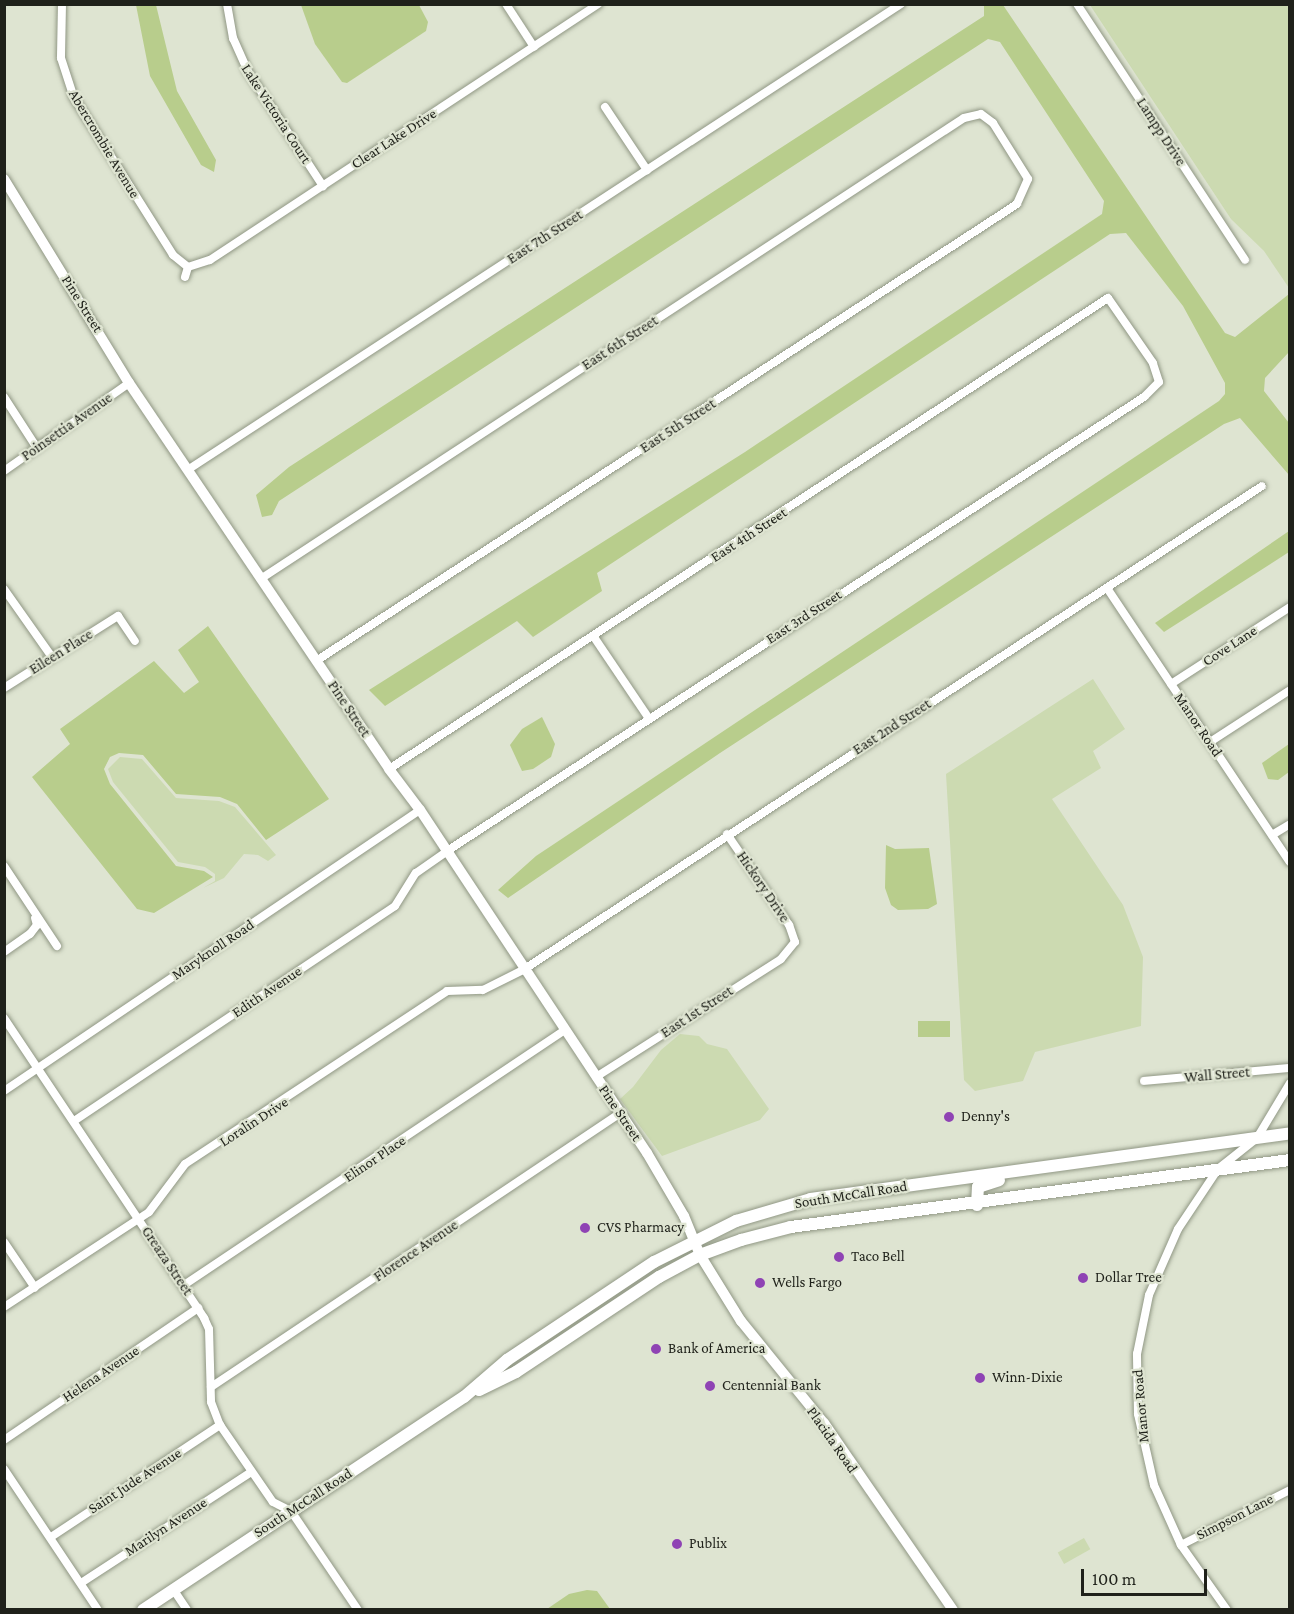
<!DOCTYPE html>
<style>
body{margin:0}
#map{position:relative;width:1294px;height:1614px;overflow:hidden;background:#dee4d1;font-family:"Crimson Pro",serif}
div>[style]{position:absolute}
.green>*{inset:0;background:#ccdab1;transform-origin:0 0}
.water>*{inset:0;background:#b8cd8c;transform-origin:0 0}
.roads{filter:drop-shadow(0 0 2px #909784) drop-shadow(0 0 2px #909784)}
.minor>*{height:8px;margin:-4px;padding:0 4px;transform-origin:4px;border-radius:4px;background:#fff}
.secondary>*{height:10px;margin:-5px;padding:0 5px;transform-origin:5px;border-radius:5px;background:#fff}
.primary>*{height:12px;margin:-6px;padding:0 6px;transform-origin:6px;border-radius:6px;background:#fff}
.dots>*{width:16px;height:16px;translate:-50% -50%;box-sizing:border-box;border:3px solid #dee4d1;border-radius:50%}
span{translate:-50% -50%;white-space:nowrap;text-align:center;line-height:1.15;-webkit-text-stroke:4.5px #dee4d1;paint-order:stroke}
.street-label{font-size:15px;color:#1f211a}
.poi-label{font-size:15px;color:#1f211a}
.left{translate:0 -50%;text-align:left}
.frame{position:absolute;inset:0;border:6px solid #1f211a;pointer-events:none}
.scale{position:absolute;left:1081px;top:1569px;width:126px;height:27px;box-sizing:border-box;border:3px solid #1f211a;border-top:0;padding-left:8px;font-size:18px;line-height:21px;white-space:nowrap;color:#1f211a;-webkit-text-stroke:4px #dee4d1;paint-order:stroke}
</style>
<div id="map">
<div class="green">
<div style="clip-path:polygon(1090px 5px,1289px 5px,1289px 288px,1264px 251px,1231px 219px)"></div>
<div style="clip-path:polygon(1093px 679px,1125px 729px,1093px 751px,1101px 768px,1052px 799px,1123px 905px,1143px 957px,1141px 1026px,1035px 1052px,1023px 1081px,975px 1091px,964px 1080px,946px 774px)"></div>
<div style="clip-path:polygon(120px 757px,142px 759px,176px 798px,219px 801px,235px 807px,276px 855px,268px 861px,258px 855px,244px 854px,224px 878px,203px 888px,215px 881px,215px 874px,205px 867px,178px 862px,113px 782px,108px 769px)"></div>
<div style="clip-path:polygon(680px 1034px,699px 1036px,707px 1044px,727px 1049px,769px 1109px,760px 1120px,662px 1156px,620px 1099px,633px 1087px,661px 1050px)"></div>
<div style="left:1084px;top:1538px;width:13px;height:30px;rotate:61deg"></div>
</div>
<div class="water">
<div style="clip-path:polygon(136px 5px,156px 5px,177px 91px,216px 160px,214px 172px,201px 165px,150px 76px)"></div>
<div style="clip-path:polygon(301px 5px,419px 5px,428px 22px,426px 31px,347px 83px,342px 82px,315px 44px)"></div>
<div style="clip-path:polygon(984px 5px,1003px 5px,1225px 333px,1235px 337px,1289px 294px,1289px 352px,1265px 378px,1264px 391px,1289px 423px,1289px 475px,1240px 418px,1224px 424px,720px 753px,508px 898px,498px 890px,536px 856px,1219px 401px,1225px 394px,1225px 383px,1183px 306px,1126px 233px,1110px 234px,597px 573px,602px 591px,533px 637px,517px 621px,385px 706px,369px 690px,745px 452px,1102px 214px,1104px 201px,1000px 42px,988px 39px,279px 501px,272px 515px,262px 517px,256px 495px,289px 467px,984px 16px)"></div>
<div style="clip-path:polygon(1289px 531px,1289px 552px,1164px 632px,1155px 623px)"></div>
<div style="clip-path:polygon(208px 626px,329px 799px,266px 840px,237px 804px,220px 797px,176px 794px,143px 755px,119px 753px,110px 757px,104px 769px,110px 784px,176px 866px,204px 871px,213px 877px,154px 913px,137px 909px,32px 777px,70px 744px,60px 729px,154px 661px,184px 693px,199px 682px,178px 650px)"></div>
<div style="clip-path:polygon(542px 717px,555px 744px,551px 757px,533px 769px,522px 771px,510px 745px,522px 729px)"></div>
<div style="clip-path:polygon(1289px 744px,1289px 772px,1278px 780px,1268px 779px,1262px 763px)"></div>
<div style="clip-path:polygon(886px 845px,895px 849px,929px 848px,937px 904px,928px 909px,898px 910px,891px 905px,885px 888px)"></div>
<div style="left:950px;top:1021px;width:16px;height:32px;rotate:90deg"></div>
<div style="clip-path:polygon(587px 1590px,597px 1591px,610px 1609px,547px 1609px,569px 1594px)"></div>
</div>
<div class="roads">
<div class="minor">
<div style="left:62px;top:4px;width:54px;rotate:91.1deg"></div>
<div style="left:61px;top:58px;width:40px;rotate:72deg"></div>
<div style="left:73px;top:96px;width:188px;rotate:57.8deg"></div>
<div style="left:173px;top:255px;width:19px;rotate:39deg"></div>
<div style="left:227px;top:4px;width:35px;rotate:80deg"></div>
<div style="left:233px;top:38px;width:35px;rotate:66deg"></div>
<div style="left:247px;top:70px;width:139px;rotate:56.8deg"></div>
<div style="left:506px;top:4px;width:51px;rotate:56.9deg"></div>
<div style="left:1077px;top:4px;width:306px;rotate:56.7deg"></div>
<div style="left:605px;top:107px;width:76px;rotate:56.3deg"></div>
<div style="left:188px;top:267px;width:23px;rotate:-18deg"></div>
<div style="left:210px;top:260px;width:465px;rotate:-33.4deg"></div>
<div style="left:185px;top:277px;width:10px;rotate:-73deg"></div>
<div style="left:4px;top:397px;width:61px;rotate:57.1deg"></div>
<div style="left:189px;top:469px;width:850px;rotate:-33.15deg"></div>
<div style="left:4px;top:471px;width:153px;rotate:-35.1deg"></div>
<div style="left:262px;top:578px;width:839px;rotate:-33.24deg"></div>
<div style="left:964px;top:118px;width:17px;rotate:-13deg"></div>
<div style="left:981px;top:114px;width:15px;rotate:37deg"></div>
<div style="left:993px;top:123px;width:66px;rotate:58deg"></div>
<div style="left:1028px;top:179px;width:27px;rotate:114deg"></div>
<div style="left:1017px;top:204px;width:837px;rotate:146.9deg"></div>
<div style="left:1107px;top:588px;width:329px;rotate:56.3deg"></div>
<div style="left:4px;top:589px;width:83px;rotate:54.8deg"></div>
<div style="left:594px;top:637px;width:97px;rotate:56deg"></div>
<div style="left:1171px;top:684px;width:142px;rotate:-32.9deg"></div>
<div style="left:4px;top:688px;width:135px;rotate:-32.3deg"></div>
<div style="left:118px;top:616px;width:30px;rotate:56deg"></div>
<div style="left:1210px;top:742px;width:95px;rotate:-33deg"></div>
<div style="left:1272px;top:835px;width:21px;rotate:-31deg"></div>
<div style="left:4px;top:866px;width:96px;rotate:56.5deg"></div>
<div style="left:4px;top:952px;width:32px;rotate:-35deg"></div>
<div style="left:30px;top:934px;width:11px;rotate:-52deg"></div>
<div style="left:37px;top:925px;width:7px;rotate:-106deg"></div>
<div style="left:4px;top:1018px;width:361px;rotate:56.3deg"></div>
<div style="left:204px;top:1318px;width:12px;rotate:66deg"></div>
<div style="left:209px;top:1329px;width:73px;rotate:88.4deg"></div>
<div style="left:211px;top:1402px;width:25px;rotate:69deg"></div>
<div style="left:220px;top:1425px;width:93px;rotate:55.5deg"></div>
<div style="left:273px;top:1502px;width:20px;rotate:27deg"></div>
<div style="left:291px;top:1511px;width:120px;rotate:55.9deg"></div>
<div style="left:596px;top:1077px;width:219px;rotate:-32.5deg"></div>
<div style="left:781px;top:959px;width:22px;rotate:-51deg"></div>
<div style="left:795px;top:942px;width:18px;rotate:-109deg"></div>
<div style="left:789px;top:925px;width:110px;rotate:-124.3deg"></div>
<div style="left:1144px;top:1081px;width:147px;rotate:-5.1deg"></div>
<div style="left:4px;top:1091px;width:502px;rotate:-34.04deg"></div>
<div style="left:74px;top:1121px;width:386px;rotate:-33.8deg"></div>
<div style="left:395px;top:906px;width:39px;rotate:-58deg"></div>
<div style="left:416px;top:873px;width:38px;rotate:-35deg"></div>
<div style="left:447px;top:851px;width:832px;rotate:-33.08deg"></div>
<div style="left:1144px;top:397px;width:21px;rotate:-45deg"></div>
<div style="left:1159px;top:382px;width:20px;rotate:-108deg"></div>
<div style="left:1153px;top:363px;width:79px;rotate:-124.7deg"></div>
<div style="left:1108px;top:298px;width:860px;rotate:146.77deg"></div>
<div style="left:4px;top:1242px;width:55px;rotate:56deg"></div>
<div style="left:184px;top:1285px;width:457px;rotate:-33.8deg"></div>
<div style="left:4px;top:1307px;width:173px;rotate:-33.2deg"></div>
<div style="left:149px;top:1212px;width:60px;rotate:-53.1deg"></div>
<div style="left:185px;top:1164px;width:314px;rotate:-33.4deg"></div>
<div style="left:447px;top:991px;width:36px;rotate:-2deg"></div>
<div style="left:483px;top:990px;width:45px;rotate:-26.6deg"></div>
<div style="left:523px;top:970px;width:883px;rotate:-33.22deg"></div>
<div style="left:211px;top:1387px;width:492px;rotate:-33.8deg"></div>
<div style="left:4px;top:1440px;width:235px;rotate:-34.2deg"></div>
<div style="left:4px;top:1469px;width:169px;rotate:56.3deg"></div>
<div style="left:51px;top:1537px;width:203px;rotate:-33.5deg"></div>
<div style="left:1181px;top:1545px;width:122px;rotate:-26.8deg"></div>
<div style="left:81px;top:1583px;width:203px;rotate:-33.1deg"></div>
<div style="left:173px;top:1589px;width:25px;rotate:56deg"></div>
<div style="left:1227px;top:1610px;width:80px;rotate:-125.3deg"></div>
<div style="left:1181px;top:1545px;width:66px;rotate:-114.2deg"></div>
<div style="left:1154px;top:1485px;width:73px;rotate:-102.7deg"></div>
<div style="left:1138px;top:1414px;width:60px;rotate:-91deg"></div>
<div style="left:1137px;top:1354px;width:60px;rotate:-78.5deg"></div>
<div style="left:1149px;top:1295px;width:72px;rotate:-66.3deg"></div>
<div style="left:1178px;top:1229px;width:72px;rotate:-56.3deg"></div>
<div style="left:1218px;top:1169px;width:50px;rotate:-38.5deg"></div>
<div style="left:1257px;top:1138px;width:64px;rotate:-59deg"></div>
</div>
<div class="secondary">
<div style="left:4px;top:179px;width:239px;rotate:58.5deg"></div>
<div style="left:129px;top:383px;width:465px;rotate:56deg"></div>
<div style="left:389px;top:769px;width:51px;rotate:52.9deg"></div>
<div style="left:420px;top:810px;width:411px;rotate:56.5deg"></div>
<div style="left:647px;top:1153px;width:73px;rotate:59.6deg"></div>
<div style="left:684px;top:1216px;width:42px;rotate:67.7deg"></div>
<div style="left:700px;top:1255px;width:78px;rotate:58.2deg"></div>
<div style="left:741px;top:1321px;width:132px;rotate:50.9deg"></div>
<div style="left:824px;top:1423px;width:227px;rotate:55.4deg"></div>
</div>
<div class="primary">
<div style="left:977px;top:1205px;width:18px;rotate:-87deg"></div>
<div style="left:978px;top:1187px;width:22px;rotate:-18deg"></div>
<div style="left:479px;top:1390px;width:41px;rotate:-25.9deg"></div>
<div style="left:516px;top:1372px;width:172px;rotate:-33.6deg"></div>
<div style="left:659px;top:1277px;width:47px;rotate:-28.2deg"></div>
<div style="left:700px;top:1255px;width:44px;rotate:-20.1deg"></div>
<div style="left:741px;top:1240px;width:52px;rotate:-14.6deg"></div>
<div style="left:791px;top:1227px;width:503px;rotate:-7.65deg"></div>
<div style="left:143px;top:1610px;width:385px;rotate:-33.6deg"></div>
<div style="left:464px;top:1397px;width:57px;rotate:-40.7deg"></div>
<div style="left:507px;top:1360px;width:177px;rotate:-33.7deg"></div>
<div style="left:654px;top:1262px;width:92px;rotate:-26.6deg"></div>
<div style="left:736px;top:1221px;width:78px;rotate:-16.3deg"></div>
<div style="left:811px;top:1199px;width:484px;rotate:-7.8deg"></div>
</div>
</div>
<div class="dots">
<div style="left:949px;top:1117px;background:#8f43b4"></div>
<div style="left:585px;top:1228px;background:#8f43b4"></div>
<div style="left:839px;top:1257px;background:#8f43b4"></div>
<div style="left:1083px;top:1278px;background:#8f43b4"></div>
<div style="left:760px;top:1283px;background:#8f43b4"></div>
<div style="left:656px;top:1349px;background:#8f43b4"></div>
<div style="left:980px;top:1378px;background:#8f43b4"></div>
<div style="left:710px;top:1386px;background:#8f43b4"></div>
<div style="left:677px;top:1544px;background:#8f43b4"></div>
</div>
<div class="street-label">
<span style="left:276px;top:114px;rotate:57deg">Lake Victoria Court</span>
<span style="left:1161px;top:132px;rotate:57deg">Lampp Drive</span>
<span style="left:394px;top:139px;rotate:-33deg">Clear Lake Drive</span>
<span style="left:104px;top:144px;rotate:59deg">Abercrombie Avenue</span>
<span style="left:545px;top:237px;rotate:-33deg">East 7th Street</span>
<span style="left:82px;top:304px;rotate:58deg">Pine Street</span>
<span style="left:620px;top:343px;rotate:-33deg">East 6th Street</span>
<span style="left:678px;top:426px;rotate:-33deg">East 5th Street</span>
<span style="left:67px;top:427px;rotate:-35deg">Poinsettia Avenue</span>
<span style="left:749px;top:535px;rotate:-33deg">East 4th Street</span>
<span style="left:804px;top:617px;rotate:-33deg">East 3rd Street</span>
<span style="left:1230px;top:646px;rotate:-33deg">Cove Lane</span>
<span style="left:61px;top:652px;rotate:-32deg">Eileen Place</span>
<span style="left:349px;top:709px;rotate:56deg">Pine Street</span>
<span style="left:1198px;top:725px;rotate:56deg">Manor Road</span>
<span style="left:892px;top:727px;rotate:-33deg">East 2nd Street</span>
<span style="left:763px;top:887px;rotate:56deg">Hickory Drive</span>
<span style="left:213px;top:950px;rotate:-34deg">Maryknoll Road</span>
<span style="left:267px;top:992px;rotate:-34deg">Edith Avenue</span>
<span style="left:697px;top:1012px;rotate:-33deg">East 1st Street</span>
<span style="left:1217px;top:1075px;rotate:-5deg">Wall Street</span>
<span style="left:620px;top:1113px;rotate:56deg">Pine Street</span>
<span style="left:254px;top:1122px;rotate:-33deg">Loralin Drive</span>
<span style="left:375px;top:1159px;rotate:-34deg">Elinor Place</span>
<span style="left:851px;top:1195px;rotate:-9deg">South McCall Road</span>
<span style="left:416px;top:1251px;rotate:-34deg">Florence Avenue</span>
<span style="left:167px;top:1261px;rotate:56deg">Greaza Street</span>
<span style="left:101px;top:1374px;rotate:-34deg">Helena Avenue</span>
<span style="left:1141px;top:1406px;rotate:-95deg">Manor Road</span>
<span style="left:832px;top:1440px;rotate:55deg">Placida Road</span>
<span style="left:135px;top:1481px;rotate:-33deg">Saint Jude Avenue</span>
<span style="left:303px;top:1503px;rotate:-33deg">South McCall Road</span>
<span style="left:1235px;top:1517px;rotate:-27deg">Simpson Lane</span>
<span style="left:166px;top:1527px;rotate:-33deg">Marilyn Avenue</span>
</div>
<div class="poi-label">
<span class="left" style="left:961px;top:1117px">Denny's</span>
<span class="left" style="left:597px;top:1228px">CVS Pharmacy</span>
<span class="left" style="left:851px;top:1257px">Taco Bell</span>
<span class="left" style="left:1095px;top:1278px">Dollar Tree</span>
<span class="left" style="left:772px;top:1283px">Wells Fargo</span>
<span class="left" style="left:668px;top:1349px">Bank of America</span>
<span class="left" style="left:992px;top:1378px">Winn-Dixie</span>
<span class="left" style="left:722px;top:1386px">Centennial Bank</span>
<span class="left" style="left:689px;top:1544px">Publix</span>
</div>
<div class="frame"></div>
<div class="scale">100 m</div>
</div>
